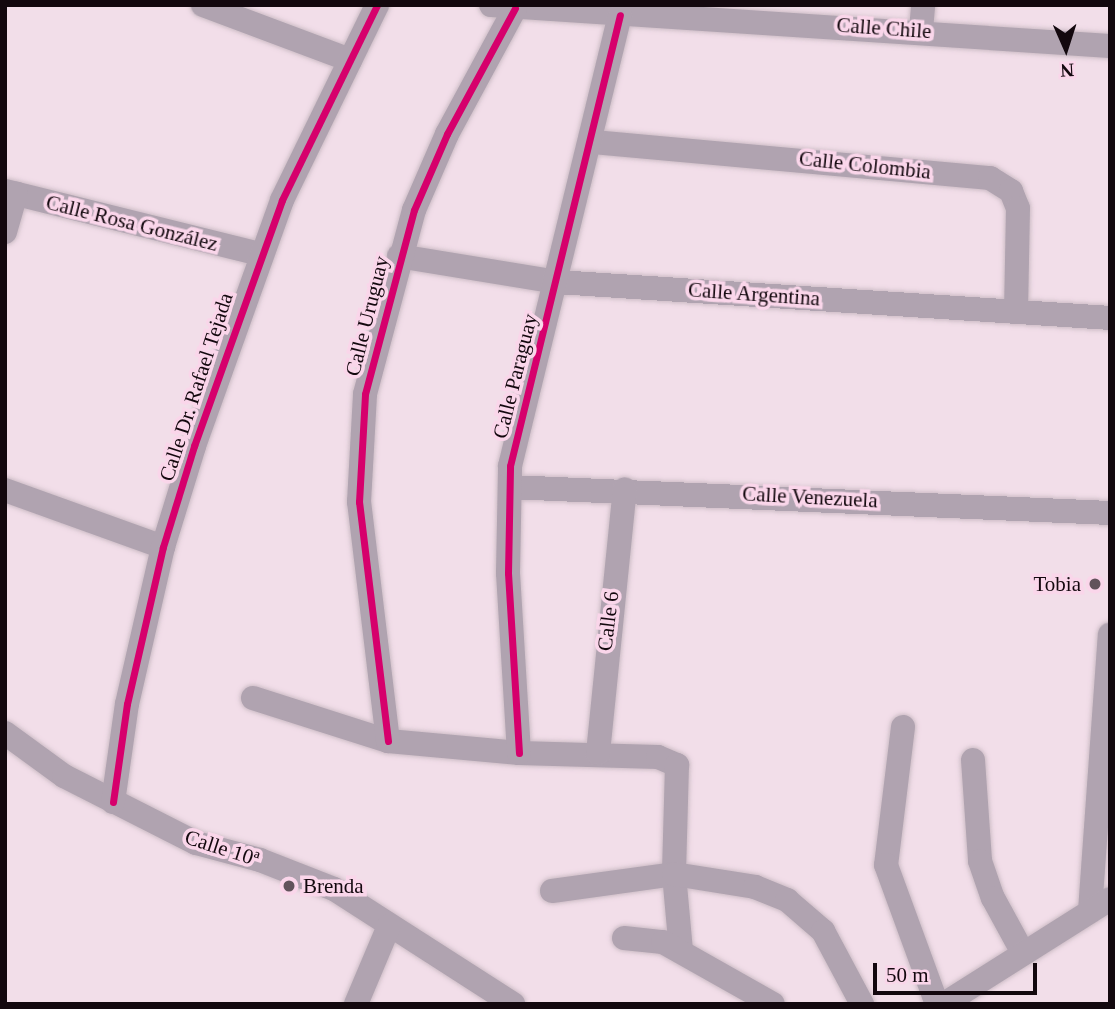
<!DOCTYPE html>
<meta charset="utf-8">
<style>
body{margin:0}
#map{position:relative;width:1115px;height:1009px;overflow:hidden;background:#f2dee9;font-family:"Times New Roman",serif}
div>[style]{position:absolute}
.roads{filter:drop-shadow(0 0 2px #cdbdc6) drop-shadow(0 0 2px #cdbdc6)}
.minor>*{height:24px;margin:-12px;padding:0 12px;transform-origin:12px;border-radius:12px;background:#b0a3b0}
.cycleway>*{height:7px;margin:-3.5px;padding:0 3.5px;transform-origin:3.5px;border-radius:3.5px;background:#d6006c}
.dots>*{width:19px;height:19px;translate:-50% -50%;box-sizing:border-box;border:4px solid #fad6ea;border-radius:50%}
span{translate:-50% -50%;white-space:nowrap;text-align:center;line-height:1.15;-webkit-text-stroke:7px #fad6ea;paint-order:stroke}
.street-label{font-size:21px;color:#13080e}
.poi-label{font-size:21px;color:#13080e}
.right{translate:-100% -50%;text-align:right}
.left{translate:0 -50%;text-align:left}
.frame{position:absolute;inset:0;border:7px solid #13080e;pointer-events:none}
.north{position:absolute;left:1031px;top:14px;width:70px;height:70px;-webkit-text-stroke:5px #fad6ea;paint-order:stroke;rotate:177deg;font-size:19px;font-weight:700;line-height:28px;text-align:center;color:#13080e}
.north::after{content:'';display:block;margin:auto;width:24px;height:32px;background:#13080e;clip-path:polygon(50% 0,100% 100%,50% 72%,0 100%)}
.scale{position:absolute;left:873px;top:963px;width:164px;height:32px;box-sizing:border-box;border:4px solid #13080e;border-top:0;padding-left:9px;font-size:21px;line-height:24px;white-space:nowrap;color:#13080e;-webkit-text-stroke:5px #fad6ea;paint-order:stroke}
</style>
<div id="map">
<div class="roads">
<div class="minor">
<div style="left:203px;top:5px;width:157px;rotate:20.5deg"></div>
<div style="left:491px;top:5px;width:620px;rotate:3.79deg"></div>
<div style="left:921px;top:30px;width:25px;rotate:-85deg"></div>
<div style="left:593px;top:142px;width:399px;rotate:5.2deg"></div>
<div style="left:990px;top:178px;width:25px;rotate:32deg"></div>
<div style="left:1011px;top:191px;width:18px;rotate:68deg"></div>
<div style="left:1018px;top:208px;width:103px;rotate:91.1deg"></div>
<div style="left:5px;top:191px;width:263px;rotate:13.9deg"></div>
<div style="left:5px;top:232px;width:40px;rotate:-74deg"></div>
<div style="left:399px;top:256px;width:160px;rotate:9.3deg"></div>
<div style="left:557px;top:282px;width:554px;rotate:3.72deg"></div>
<div style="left:510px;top:487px;width:601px;rotate:2.48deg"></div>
<div style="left:5px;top:490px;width:168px;rotate:19.8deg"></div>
<div style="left:253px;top:698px;width:142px;rotate:17.7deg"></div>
<div style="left:388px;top:741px;width:132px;rotate:5.2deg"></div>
<div style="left:519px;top:753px;width:139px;rotate:1.6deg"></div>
<div style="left:658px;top:757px;width:21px;rotate:23deg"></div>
<div style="left:677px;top:765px;width:109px;rotate:91.6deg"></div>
<div style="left:674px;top:874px;width:77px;rotate:84.8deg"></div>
<div style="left:903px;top:727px;width:139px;rotate:97deg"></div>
<div style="left:886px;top:865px;width:148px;rotate:69.9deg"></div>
<div style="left:5px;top:733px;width:73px;rotate:36.1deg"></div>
<div style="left:64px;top:776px;width:148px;rotate:26.9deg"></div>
<div style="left:196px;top:843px;width:66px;rotate:14.9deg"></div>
<div style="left:260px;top:860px;width:79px;rotate:21.4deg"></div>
<div style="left:334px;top:889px;width:213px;rotate:32.7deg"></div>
<div style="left:388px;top:741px;width:241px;rotate:-96.9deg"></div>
<div style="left:359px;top:502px;width:108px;rotate:-86.8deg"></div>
<div style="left:365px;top:394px;width:190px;rotate:-75.1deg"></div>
<div style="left:414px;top:210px;width:83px;rotate:-66.5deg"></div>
<div style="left:447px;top:134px;width:143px;rotate:-61.6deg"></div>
<div style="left:519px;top:753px;width:180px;rotate:-93.5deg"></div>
<div style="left:508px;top:573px;width:107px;rotate:-88.9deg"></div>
<div style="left:510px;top:466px;width:464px;rotate:-76.3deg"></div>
<div style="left:598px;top:753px;width:265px;rotate:-84.2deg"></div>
<div style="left:973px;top:760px;width:101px;rotate:86deg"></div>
<div style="left:980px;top:861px;width:39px;rotate:71deg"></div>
<div style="left:993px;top:898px;width:63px;rotate:61.4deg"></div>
<div style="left:113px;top:802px;width:99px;rotate:-81.9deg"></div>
<div style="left:127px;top:704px;width:161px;rotate:-77.1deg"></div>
<div style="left:163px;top:547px;width:106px;rotate:-72.9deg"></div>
<div style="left:194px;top:446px;width:261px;rotate:-70.3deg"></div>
<div style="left:282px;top:200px;width:217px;rotate:-64deg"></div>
<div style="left:552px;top:891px;width:123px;rotate:-7.9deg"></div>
<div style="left:674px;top:874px;width:82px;rotate:9.1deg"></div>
<div style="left:755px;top:887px;width:35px;rotate:22deg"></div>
<div style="left:787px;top:900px;width:48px;rotate:40.7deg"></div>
<div style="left:823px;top:931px;width:83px;rotate:61.9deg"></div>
<div style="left:1090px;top:911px;width:277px;rotate:-85.9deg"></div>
<div style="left:624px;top:938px;width:39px;rotate:6deg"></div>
<div style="left:663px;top:942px;width:126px;rotate:29.4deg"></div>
<div style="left:356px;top:1004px;width:85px;rotate:-67.1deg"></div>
<div style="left:944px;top:1004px;width:196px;rotate:-32.3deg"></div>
</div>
</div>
<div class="cycleway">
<div style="left:388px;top:741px;width:241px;rotate:-96.9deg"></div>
<div style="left:359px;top:502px;width:108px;rotate:-86.8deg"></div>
<div style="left:365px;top:394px;width:190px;rotate:-75.1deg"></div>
<div style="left:414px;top:210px;width:83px;rotate:-66.5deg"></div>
<div style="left:447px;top:134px;width:143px;rotate:-61.6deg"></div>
<div style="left:519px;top:753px;width:180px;rotate:-93.5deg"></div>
<div style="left:508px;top:573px;width:107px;rotate:-88.9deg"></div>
<div style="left:510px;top:466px;width:464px;rotate:-76.3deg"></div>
<div style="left:113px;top:802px;width:99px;rotate:-81.9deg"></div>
<div style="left:127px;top:704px;width:161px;rotate:-77.1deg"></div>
<div style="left:163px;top:547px;width:106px;rotate:-72.9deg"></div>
<div style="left:194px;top:446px;width:261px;rotate:-70.3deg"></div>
<div style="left:282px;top:200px;width:217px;rotate:-64deg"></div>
</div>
<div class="dots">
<div style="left:1095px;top:584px;background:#61535b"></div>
<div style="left:289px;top:886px;background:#61535b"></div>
</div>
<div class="street-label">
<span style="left:884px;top:28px;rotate:4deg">Calle Chile</span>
<span style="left:865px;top:165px;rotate:6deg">Calle Colombia</span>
<span style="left:132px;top:223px;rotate:14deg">Calle Rosa González</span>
<span style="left:754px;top:294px;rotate:4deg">Calle Argentina</span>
<span style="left:367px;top:316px;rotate:-76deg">Calle Uruguay</span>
<span style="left:515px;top:376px;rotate:-76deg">Calle Paraguay</span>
<span style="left:196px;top:387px;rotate:-72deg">Calle Dr. Rafael Tejada</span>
<span style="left:810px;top:497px;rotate:3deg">Calle Venezuela</span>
<span style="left:608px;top:621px;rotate:-83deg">Calle 6</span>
<span style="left:222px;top:848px;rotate:18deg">Calle 10ª</span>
</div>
<div class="poi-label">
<span class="right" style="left:1081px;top:584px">Tobia</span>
<span class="left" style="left:303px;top:886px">Brenda</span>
</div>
<div class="frame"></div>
<div class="north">N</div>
<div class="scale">50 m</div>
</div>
